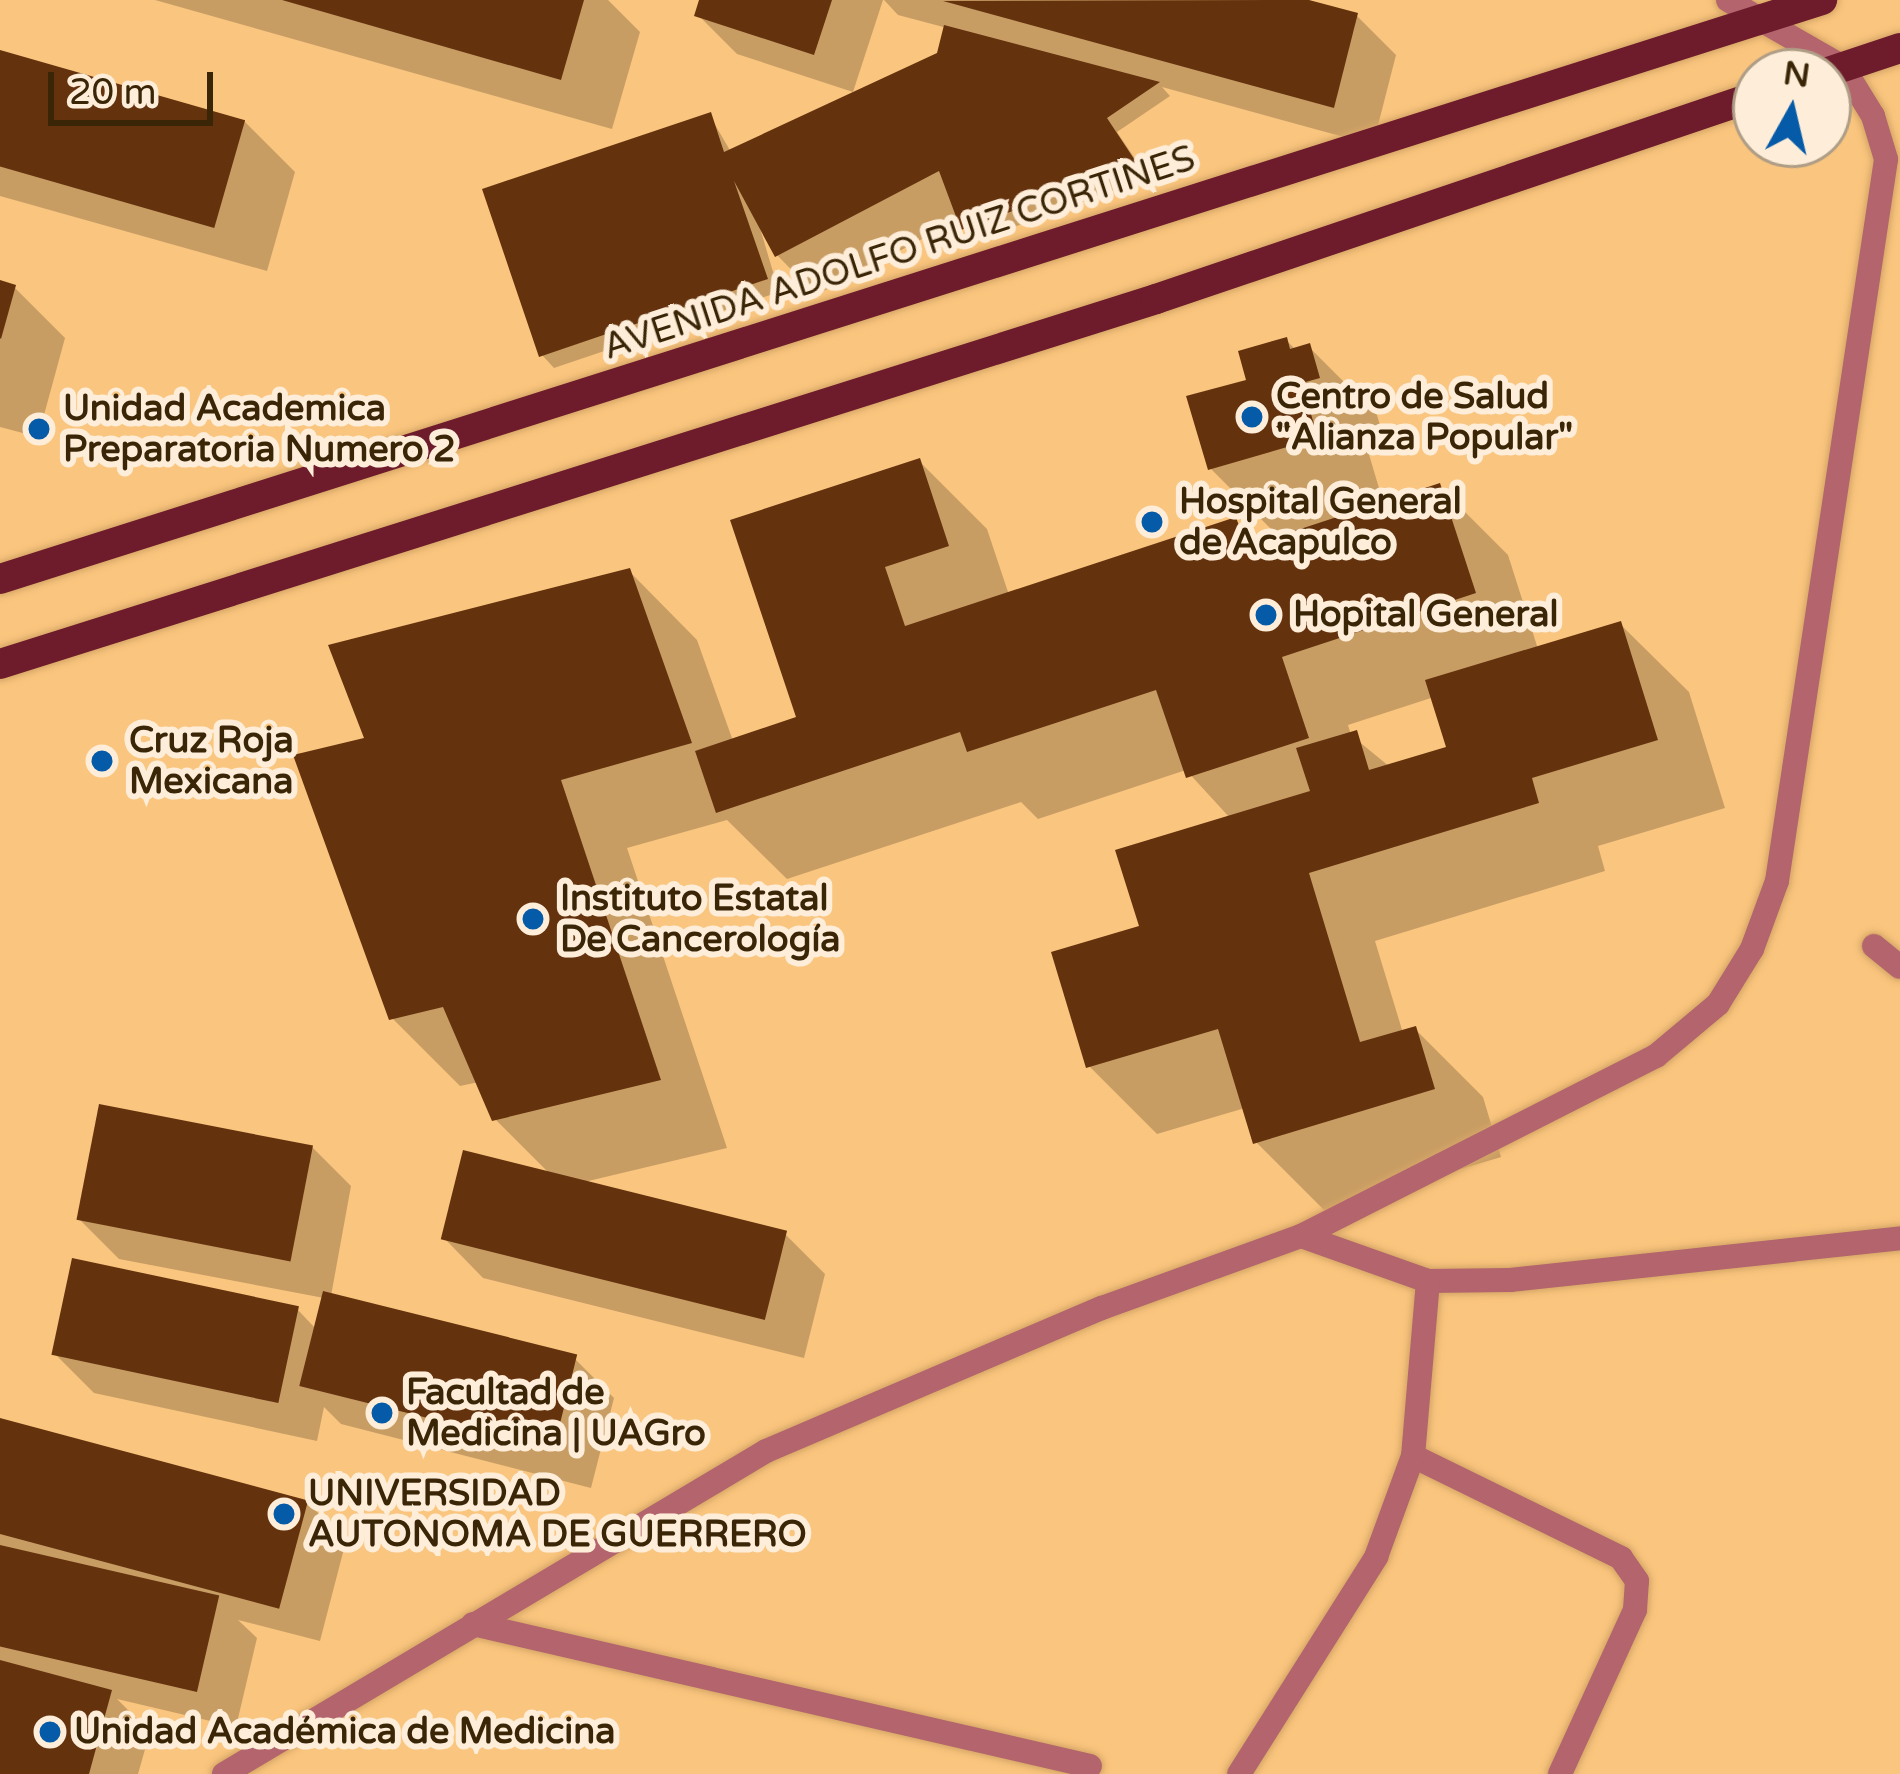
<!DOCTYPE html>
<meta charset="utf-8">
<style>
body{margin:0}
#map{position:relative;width:1900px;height:1774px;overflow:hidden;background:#fac57e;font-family:"Varela Round",sans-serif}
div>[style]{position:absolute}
.shadow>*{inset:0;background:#0003}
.building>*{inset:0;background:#64330e;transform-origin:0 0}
.roads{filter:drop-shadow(0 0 3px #d4a566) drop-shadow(0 0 3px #d4a566)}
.minor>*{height:24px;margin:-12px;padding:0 12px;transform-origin:12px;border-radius:12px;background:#b3646d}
.tertiary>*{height:24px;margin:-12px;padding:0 12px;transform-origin:12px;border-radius:12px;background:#b3646d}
.primary>*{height:30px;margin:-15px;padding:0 15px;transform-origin:15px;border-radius:15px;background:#6e1b2c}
.dots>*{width:33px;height:33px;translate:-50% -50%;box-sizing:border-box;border:6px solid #fdedd9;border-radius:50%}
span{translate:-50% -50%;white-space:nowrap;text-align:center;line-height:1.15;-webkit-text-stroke:12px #fdedd9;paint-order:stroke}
.street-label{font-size:36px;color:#3a2607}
.poi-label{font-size:36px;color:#3a2607;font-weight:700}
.left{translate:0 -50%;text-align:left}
.north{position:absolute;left:1732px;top:48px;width:120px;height:120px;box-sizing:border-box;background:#fdedd9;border:3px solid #af9d85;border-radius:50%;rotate:8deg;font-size:33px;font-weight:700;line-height:48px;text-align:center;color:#3a2607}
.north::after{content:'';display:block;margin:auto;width:42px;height:54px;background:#065ba9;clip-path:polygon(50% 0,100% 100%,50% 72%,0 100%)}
.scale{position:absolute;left:48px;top:72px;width:165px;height:54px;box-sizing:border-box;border:6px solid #3a2607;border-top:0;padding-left:15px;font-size:36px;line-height:42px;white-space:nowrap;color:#3a2607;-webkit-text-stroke:9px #fdedd9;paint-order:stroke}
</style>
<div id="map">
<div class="shadow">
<div style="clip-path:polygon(155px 0,608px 0,640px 32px,612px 129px)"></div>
<div style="clip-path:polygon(703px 0,883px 0,853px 92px,737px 54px,698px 15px)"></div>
<div style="clip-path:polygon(884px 0,1303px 0,1356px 15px,1396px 55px,1373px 145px,1162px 87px,1170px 96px,1117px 132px,1148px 178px,976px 241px,960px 219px,816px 295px,777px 255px,757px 218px,779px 292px,554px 368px,542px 355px,710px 116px,731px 152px,939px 55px,947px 28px,898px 15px)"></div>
<div style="clip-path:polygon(0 53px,244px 121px,295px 172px,267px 271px,0 196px)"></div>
<div style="clip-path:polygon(0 283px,15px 288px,65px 338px,38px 437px,0 427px)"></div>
<div style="clip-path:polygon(evenodd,1286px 340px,1296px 350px,1309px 347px,1377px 415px,1386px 446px,1368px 451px,1384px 505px,1440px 487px,1508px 555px,1538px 649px,1620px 624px,1689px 692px,1725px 808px,1598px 846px,1605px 871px,1375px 941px,1403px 1033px,1415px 1029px,1483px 1097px,1501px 1157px,1324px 1210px,1256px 1142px,1245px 1108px,1157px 1134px,1089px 1066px,1143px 928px,1230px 818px,1186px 770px,1038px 819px,1021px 802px,787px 879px,727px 820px,627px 848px,727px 1148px,580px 1183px,786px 1235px,825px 1274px,804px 1358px,483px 1278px,444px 1238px,552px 1176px,495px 1119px,479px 1082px,460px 1086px,392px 1018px,368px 741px,629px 571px,697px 640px,733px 741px,800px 719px,919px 461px,987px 529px,1009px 595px,1235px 520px,1260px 545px,1281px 539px,1210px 468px,1250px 382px,1286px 340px,1434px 697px,1450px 749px,1390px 767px,1351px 735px,1348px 725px,1434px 697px)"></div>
<div style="clip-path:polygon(312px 1147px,351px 1186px,331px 1296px,575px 1359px,614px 1398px,591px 1488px,341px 1424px,324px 1407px,317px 1441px,94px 1393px,55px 1354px,297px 1309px,316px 1329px,324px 1298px,119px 1259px,79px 1219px)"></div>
<div style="clip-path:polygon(0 1421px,307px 1502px,346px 1541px,320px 1641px,238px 1620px,257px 1638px,236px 1727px,117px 1699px,150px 1732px,138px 1774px,0 1774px)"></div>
</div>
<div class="building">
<div style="clip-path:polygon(282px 0,584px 0,561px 80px)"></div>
<div style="clip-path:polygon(699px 0,832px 0,814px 55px,694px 16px)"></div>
<div style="clip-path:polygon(1309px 0,1358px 13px,1334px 108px,943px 1px)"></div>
<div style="clip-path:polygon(944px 25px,1160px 82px,1107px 118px,1138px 165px,961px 230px,939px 171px,775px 257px,734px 181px,768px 279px,539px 357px,482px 189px,711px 112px,724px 152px,937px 53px)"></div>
<div style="left:0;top:50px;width:255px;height:112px;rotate:16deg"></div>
<div style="clip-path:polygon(0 280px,16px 285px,1px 339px,0 338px)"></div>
<div style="clip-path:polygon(1287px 337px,1290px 349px,1310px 343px,1320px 378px,1302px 383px,1318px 438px,1208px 470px,1186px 396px,1246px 380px,1238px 351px)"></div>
<div style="clip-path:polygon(920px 458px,949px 546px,885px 567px,905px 626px,1236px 517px,1246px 547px,1440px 483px,1476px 593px,1282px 657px,1309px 738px,1186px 778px,1156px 690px,967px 752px,960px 732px,716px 813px,695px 751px,796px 717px,730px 520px)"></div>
<div style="clip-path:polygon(630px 568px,692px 743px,561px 780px,661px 1080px,492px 1121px,443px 1007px,389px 1020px,293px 755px,364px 738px,328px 645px)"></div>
<div style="clip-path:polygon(1621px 621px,1658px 740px,1532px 778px,1539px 803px,1309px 873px,1360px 1042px,1416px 1026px,1435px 1089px,1253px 1144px,1218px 1029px,1086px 1068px,1051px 952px,1139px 926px,1115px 850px,1310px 791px,1296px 748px,1357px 730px,1369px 770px,1446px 747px,1425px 680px)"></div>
<div style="left:99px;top:1104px;width:218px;height:118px;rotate:11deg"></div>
<div style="left:463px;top:1150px;width:334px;height:92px;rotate:14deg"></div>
<div style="left:72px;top:1258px;width:232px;height:99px;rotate:12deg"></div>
<div style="left:323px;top:1291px;width:262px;height:98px;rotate:14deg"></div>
<div style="left:0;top:1418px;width:319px;height:112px;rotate:15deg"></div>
<div style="left:0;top:1545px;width:225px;height:99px;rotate:13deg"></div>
<div style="clip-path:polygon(0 1660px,112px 1690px,89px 1774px,0 1774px)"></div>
</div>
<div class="roads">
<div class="minor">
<div style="left:1874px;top:946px;width:33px;rotate:39deg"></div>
<div style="left:1301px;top:1236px;width:135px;rotate:19.5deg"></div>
<div style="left:1428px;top:1281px;width:82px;rotate:-0.7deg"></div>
<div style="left:1510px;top:1280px;width:392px;rotate:-6.1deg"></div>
<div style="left:1413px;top:1456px;width:232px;rotate:26.1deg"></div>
<div style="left:1621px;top:1558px;width:28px;rotate:55deg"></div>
<div style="left:1637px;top:1581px;width:29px;rotate:94deg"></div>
<div style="left:1635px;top:1610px;width:180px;rotate:114.6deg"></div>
<div style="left:473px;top:1624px;width:633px;rotate:12.96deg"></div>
<div style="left:224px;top:1774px;width:631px;rotate:-30.79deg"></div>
<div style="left:766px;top:1451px;width:365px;rotate:-23.1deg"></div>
<div style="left:1102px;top:1308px;width:212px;rotate:-19.9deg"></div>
<div style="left:1301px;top:1236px;width:398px;rotate:-26.9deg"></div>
<div style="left:1656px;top:1056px;width:81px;rotate:-40deg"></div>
<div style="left:1718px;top:1004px;width:65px;rotate:-58.3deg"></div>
<div style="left:1752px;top:949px;width:72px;rotate:-69.8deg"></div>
<div style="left:1777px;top:881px;width:730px;rotate:-81.41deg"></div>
<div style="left:1886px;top:159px;width:45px;rotate:-106.8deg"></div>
<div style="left:1873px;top:116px;width:57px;rotate:-121.5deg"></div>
<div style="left:1843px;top:67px;width:95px;rotate:-150.2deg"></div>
<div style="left:1239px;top:1774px;width:257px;rotate:-57.7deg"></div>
<div style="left:1376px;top:1557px;width:108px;rotate:-69.9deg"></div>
<div style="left:1413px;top:1456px;width:176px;rotate:-85.1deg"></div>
</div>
<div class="tertiary">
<div style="left:1728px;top:0;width:39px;rotate:31deg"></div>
</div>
<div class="primary">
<div style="left:1828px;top:72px;width:76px;rotate:-18.4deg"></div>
<div style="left:0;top:579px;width:1912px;rotate:-17.63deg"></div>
<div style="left:0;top:664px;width:1212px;rotate:-17.52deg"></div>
<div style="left:1156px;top:299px;width:633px;rotate:-18.69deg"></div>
</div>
</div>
<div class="dots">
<div style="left:1252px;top:417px;background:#065ba9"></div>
<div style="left:39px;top:429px;background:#065ba9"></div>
<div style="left:1152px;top:522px;background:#065ba9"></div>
<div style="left:1266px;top:615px;background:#065ba9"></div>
<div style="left:102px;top:761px;background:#065ba9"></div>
<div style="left:533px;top:919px;background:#065ba9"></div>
<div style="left:382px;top:1413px;background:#065ba9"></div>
<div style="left:284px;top:1514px;background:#065ba9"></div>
<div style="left:50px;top:1732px;background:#065ba9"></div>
</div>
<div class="street-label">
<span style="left:899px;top:253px;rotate:-18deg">AVENIDA ADOLFO RUIZ CORTINES</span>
</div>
<div class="poi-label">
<span class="left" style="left:1276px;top:417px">Centro de Salud<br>"Alianza Popular"</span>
<span class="left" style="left:63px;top:429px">Unidad Academica<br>Preparatoria Numero 2</span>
<span class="left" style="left:1179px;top:522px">Hospital General<br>de Acapulco</span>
<span class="left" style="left:1293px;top:615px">Hopital General</span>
<span class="left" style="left:129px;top:761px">Cruz Roja<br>Mexicana</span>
<span class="left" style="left:560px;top:919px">Instituto Estatal<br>De Cancerología</span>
<span class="left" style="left:406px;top:1413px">Facultad de<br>Medicina | UAGro</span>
<span class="left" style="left:308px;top:1514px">UNIVERSIDAD<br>AUTONOMA DE GUERRERO</span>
<span class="left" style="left:74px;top:1732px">Unidad Académica de Medicina</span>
</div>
<div class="north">N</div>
<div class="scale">20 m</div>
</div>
